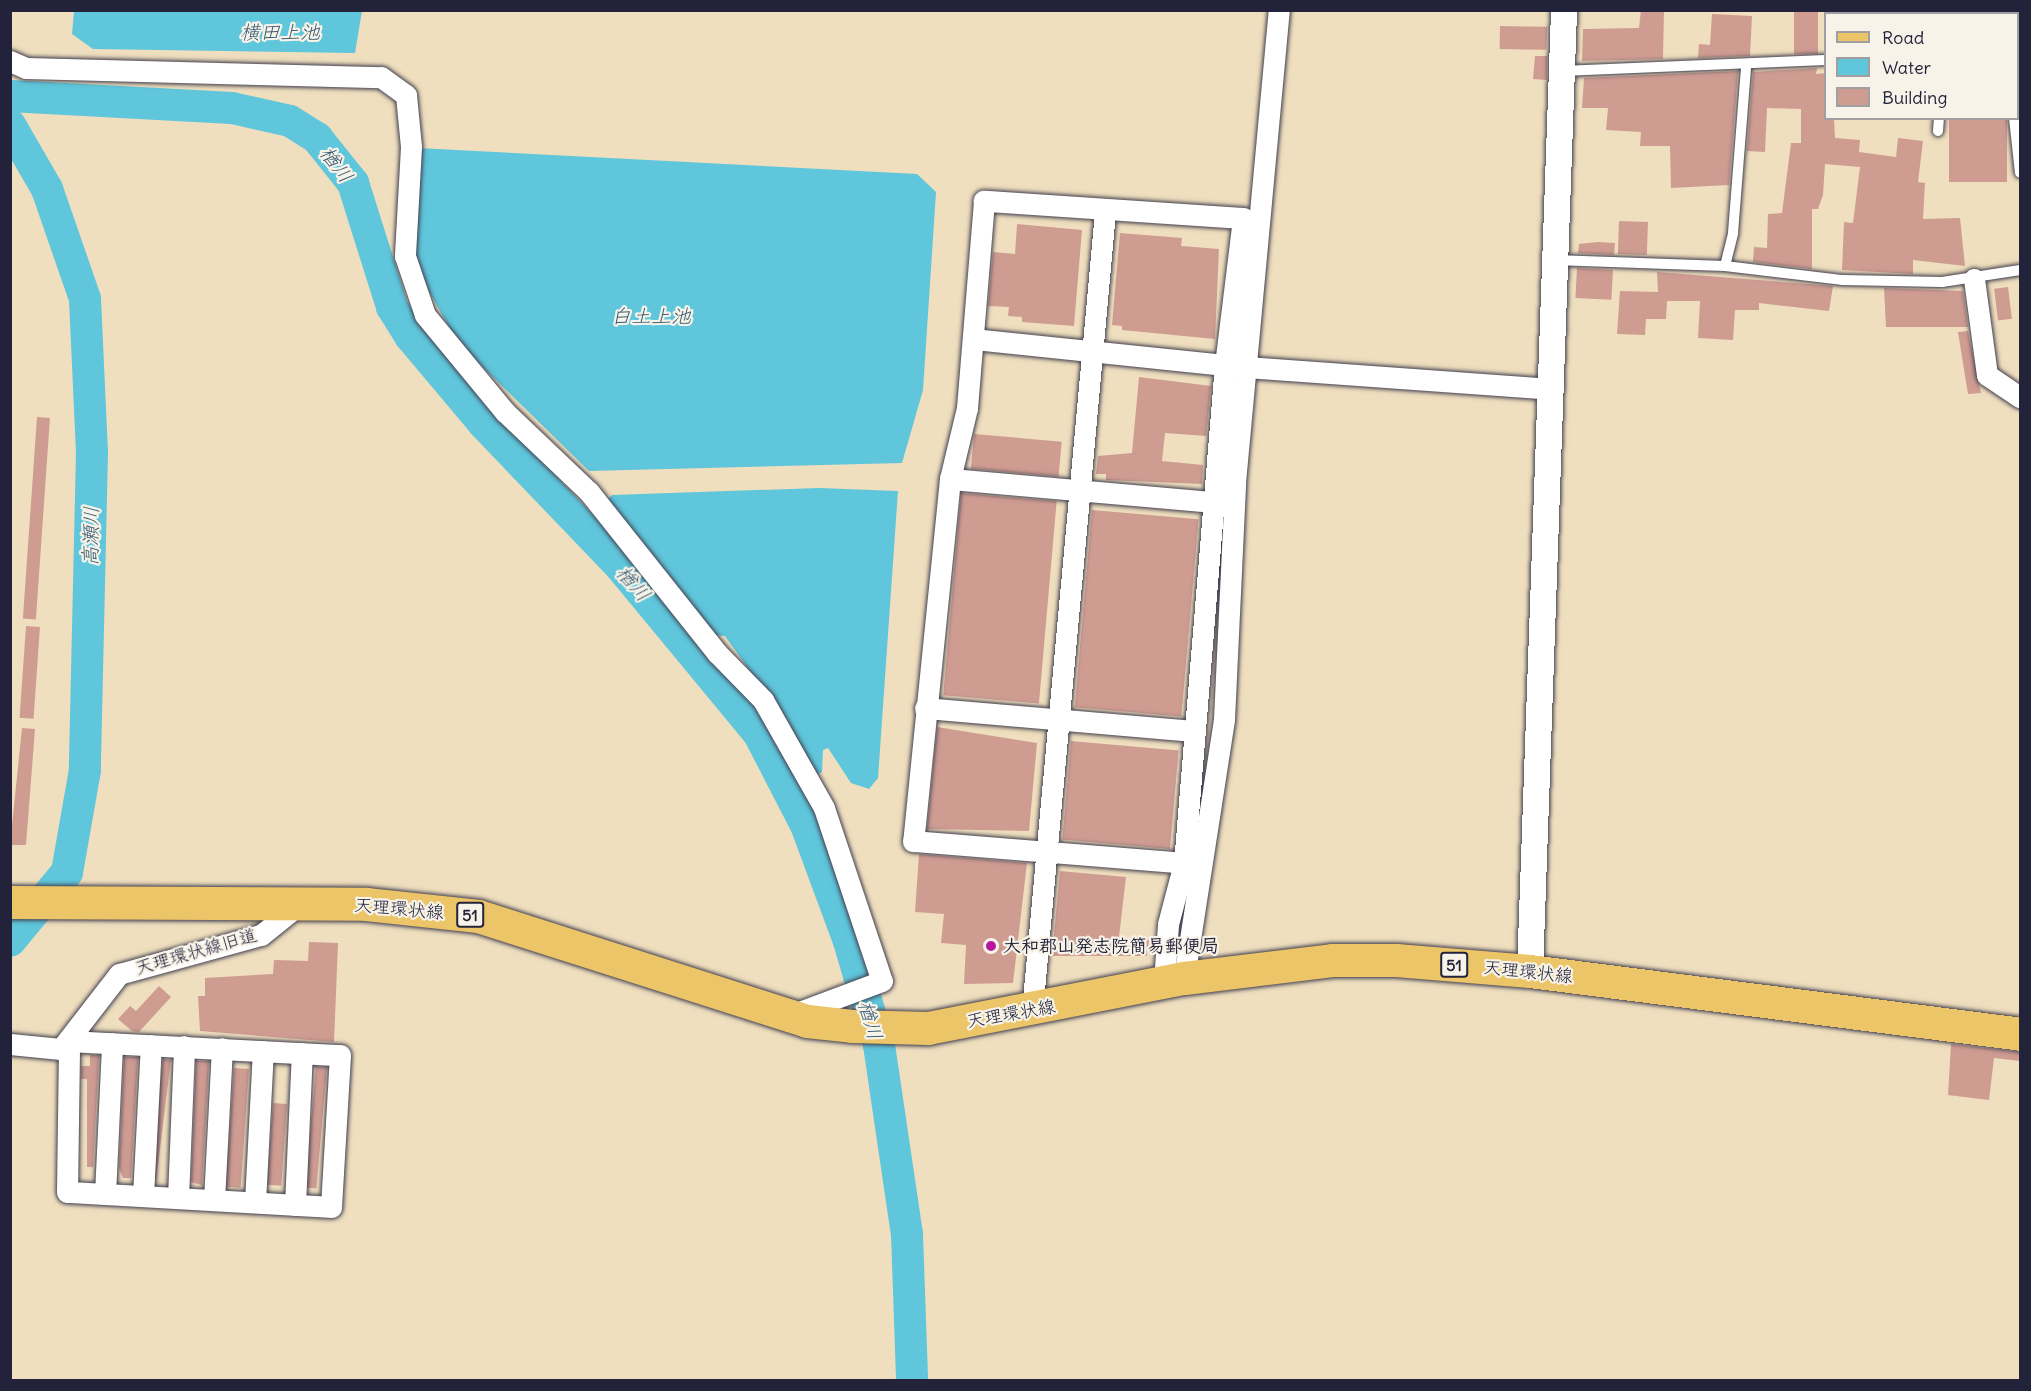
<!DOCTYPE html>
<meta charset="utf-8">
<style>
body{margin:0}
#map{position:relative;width:2031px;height:1391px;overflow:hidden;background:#efdfbe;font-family:Delius,"Klee One",sans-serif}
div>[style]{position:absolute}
.water>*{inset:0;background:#5fc6db}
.river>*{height:32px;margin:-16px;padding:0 16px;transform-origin:16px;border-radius:16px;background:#5fc6db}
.building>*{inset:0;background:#cf9c92;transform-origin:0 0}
.roads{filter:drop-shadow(0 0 2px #413e4f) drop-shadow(0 0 2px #413e4f)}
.service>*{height:10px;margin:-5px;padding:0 5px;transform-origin:5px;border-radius:5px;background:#fff}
.minor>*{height:21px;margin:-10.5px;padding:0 10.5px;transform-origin:10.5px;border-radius:10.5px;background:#fff}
.tertiary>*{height:26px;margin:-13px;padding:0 13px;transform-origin:13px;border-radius:13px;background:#fff}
.primary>*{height:33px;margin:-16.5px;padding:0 16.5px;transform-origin:16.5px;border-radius:16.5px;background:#edc569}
.dots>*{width:16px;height:16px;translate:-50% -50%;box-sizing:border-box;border:3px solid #f7f3e8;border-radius:50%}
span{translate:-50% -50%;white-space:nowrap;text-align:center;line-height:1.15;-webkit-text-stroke:4.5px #f7f3e8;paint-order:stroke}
.shield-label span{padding:2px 4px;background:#f7f3e8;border:2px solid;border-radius:4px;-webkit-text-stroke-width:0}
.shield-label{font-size:16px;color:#22223b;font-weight:700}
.street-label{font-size:18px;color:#22223b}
.poi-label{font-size:18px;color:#22223b;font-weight:700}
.left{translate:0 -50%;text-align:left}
.water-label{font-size:20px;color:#375b73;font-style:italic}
.frame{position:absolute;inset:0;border:12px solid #22223b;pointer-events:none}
.legend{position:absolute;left:1824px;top:12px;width:195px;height:108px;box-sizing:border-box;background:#f7f3e8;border:2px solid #a29fa3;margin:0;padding:8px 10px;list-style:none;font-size:18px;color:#22223b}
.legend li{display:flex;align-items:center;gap:12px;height:30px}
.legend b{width:30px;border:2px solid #a29fa3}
</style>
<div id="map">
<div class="water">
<div style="clip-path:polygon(74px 11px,74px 10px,362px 11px,355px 53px,93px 49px,72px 34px)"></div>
<div style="clip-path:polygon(418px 148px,917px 174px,936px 192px,923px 390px,902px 463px,589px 471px,458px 343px,413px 263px)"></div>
<div style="clip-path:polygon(819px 488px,898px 491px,878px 778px,869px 789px,851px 783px,828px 748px,823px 750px,822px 772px,813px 777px,780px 713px,725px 636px,710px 635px,602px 506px,612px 495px)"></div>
</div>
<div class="river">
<div style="left:10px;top:96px;width:222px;rotate:3.1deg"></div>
<div style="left:232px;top:108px;width:59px;rotate:12.6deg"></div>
<div style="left:290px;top:121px;width:32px;rotate:32deg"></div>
<div style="left:317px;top:138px;width:58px;rotate:51.3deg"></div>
<div style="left:353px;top:183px;width:130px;rotate:72.5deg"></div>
<div style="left:392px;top:307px;width:34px;rotate:58deg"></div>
<div style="left:410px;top:336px;width:115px;rotate:49.9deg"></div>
<div style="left:484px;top:424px;width:198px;rotate:46.2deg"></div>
<div style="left:621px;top:567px;width:217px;rotate:50.4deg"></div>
<div style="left:759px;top:734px;width:102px;rotate:62.7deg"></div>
<div style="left:806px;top:825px;width:124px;rotate:69.7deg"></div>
<div style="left:849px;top:941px;width:108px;rotate:73.9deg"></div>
<div style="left:879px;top:1045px;width:191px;rotate:81.6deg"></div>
<div style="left:907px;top:1234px;width:146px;rotate:88deg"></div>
<div style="left:10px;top:125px;width:74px;rotate:60deg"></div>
<div style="left:47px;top:189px;width:116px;rotate:70.9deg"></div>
<div style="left:85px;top:299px;width:153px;rotate:87.4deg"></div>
<div style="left:92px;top:452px;width:318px;rotate:91.3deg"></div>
<div style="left:85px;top:770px;width:104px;rotate:100deg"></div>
<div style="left:67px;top:872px;width:89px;rotate:129.6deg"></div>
</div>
<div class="building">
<div style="clip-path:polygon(1641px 10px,1664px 10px,1663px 59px,1582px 61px,1583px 29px,1639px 28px)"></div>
<div style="left:1794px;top:10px;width:24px;height:44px"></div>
<div style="clip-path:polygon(1712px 14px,1752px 16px,1750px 56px,1698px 58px,1699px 44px,1710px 45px)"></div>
<div style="left:1500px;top:26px;width:47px;height:23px;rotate:1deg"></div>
<div style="clip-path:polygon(1535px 56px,1547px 56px,1547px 80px,1533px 79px)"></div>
<div style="clip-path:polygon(1817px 68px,1816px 74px,1826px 73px,1826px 118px,1834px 118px,1835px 138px,1860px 140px,1859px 152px,1896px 157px,1898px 138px,1923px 141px,1918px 182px,1925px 183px,1923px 219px,1960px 218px,1965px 266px,1913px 260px,1913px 274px,1842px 270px,1844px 222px,1853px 223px,1860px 167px,1825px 164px,1823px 195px,1818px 209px,1812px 209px,1812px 269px,1753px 262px,1754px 247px,1767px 248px,1768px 214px,1782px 213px,1791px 143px,1801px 143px,1801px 109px,1767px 108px,1765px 152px,1747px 151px,1753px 72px)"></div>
<div style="clip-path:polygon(1738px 71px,1729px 185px,1671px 188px,1670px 146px,1640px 146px,1641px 132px,1606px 130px,1608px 108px,1582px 108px,1584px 78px)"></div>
<div style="left:1949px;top:118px;width:58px;height:64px"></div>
<div style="left:1619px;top:221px;width:29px;height:33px;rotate:2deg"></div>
<div style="clip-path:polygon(1017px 224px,1082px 230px,1074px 326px,1022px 322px,1022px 317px,1008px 316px,1009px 307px,988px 306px,993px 252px,1015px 254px)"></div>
<div style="clip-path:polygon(1120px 233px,1182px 238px,1181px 246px,1219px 249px,1215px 339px,1122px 330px,1122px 326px,1112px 325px)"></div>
<div style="clip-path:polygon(1598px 242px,1615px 243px,1614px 255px,1578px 253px,1579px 244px)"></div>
<div style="left:1577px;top:268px;width:36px;height:30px;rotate:3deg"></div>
<div style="clip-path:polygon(1657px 272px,1833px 286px,1829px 311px,1759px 303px,1759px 310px,1735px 310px,1733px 340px,1698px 338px,1700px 301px,1667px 301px,1666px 319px,1646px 319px,1645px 335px,1617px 334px,1620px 291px,1658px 292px)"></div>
<div style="left:2008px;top:287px;width:32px;height:14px;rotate:83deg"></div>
<div style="clip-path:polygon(1884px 288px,1963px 291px,1968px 327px,1886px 327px)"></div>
<div style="clip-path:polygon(1968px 331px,1981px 393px,1968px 394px,1958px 332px)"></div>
<div style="clip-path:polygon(1139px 377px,1211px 386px,1206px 436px,1165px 433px,1162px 461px,1203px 465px,1202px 484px,1106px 480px,1106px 474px,1096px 474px,1098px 456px,1132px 453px)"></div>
<div style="left:37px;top:417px;width:13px;height:202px;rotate:4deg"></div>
<div style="left:974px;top:434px;width:88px;height:35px;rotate:5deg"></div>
<div style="left:961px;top:493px;width:96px;height:203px;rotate:5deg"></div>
<div style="left:1092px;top:510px;width:107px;height:198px;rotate:5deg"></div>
<div style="left:26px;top:626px;width:14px;height:92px;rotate:4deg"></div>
<div style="clip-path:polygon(937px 727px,1037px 743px,1029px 831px,927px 829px)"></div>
<div style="clip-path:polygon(22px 728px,35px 729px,26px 845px,10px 845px)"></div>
<div style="left:1071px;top:741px;width:108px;height:99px;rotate:5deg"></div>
<div style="clip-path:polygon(919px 854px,1027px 863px,1013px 983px,964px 984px,966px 945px,941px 943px,944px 914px,915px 912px)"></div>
<div style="clip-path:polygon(1060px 871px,1126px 877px,1119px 937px,1149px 940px,1147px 956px,1052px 956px)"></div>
<div style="clip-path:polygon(309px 942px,338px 943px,334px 1042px,200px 1031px,198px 996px,205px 996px,205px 978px,273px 974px,274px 960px,308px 961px)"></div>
<div style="clip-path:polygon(159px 986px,171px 997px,139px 1032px,132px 1031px,118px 1019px,130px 1006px,136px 1011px)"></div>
<div style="clip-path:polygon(1951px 1044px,2020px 1052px,2020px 1061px,1994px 1058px,1989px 1100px,1948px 1095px)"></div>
<div style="clip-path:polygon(90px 1055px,99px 1055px,93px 1167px,87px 1167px,87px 1079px,81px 1079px,81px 1066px,90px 1066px)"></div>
<div style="clip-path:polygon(124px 1057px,138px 1057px,131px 1178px,123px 1178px,119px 1168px)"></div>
<div style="left:163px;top:1059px;width:8px;height:120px;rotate:7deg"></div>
<div style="clip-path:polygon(196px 1061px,209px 1061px,202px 1185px,191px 1182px)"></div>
<div style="left:316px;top:1066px;width:11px;height:122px;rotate:5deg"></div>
<div style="left:234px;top:1068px;width:15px;height:119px;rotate:4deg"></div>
<div style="left:273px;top:1103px;width:14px;height:82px;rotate:4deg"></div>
</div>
<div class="roads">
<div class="service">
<div style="left:1946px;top:14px;width:4px;rotate:-90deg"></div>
<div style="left:2018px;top:48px;width:2px"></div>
<div style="left:1561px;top:71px;width:265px;rotate:-2.4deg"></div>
<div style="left:2014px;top:118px;width:55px;rotate:83.8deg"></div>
<div style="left:1938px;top:131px;width:13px;rotate:-86deg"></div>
<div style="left:1554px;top:260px;width:171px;rotate:2deg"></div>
<div style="left:1725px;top:266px;width:34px;rotate:-76deg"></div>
<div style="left:1733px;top:233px;width:167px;rotate:-85.5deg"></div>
<div style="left:1725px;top:266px;width:119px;rotate:6.8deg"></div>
<div style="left:1843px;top:280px;width:99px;rotate:1.2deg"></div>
<div style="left:1942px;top:282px;width:79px;rotate:-8.7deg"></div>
</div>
<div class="minor">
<div style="left:10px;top:61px;width:17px;rotate:24deg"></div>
<div style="left:26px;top:68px;width:355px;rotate:1.5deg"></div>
<div style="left:381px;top:77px;width:31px;rotate:36deg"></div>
<div style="left:406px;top:95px;width:52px;rotate:84.5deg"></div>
<div style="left:411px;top:147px;width:109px;rotate:93.2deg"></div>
<div style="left:405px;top:256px;width:62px;rotate:71.3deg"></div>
<div style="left:425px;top:315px;width:126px;rotate:50.5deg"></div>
<div style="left:505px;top:412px;width:116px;rotate:43.6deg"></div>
<div style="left:589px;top:492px;width:206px;rotate:51.5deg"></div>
<div style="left:717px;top:653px;width:66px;rotate:45.6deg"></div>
<div style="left:763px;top:700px;width:124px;rotate:60.5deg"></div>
<div style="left:824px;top:808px;width:182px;rotate:71.5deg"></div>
<div style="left:882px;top:981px;width:97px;rotate:159.5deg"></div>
<div style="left:1974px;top:279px;width:97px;rotate:82.3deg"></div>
<div style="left:1987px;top:375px;width:40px;rotate:34deg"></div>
<div style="left:973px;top:339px;width:274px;rotate:5.9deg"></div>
<div style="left:1246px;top:367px;width:306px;rotate:4.1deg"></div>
<div style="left:950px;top:479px;width:266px;rotate:5deg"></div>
<div style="left:925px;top:708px;width:271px;rotate:4.9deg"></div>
<div style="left:1184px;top:978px;width:262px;rotate:-81.2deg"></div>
<div style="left:1224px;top:719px;width:237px;rotate:-87.3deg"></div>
<div style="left:1235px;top:482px;width:474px;rotate:-84.7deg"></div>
<div style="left:1164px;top:983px;width:59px;rotate:-86.1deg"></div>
<div style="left:1168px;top:924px;width:63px;rotate:-75.3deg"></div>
<div style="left:1184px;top:863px;width:500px;rotate:-85.3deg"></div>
<div style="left:1225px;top:365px;width:148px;rotate:-83deg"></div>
<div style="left:1243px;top:218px;width:260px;rotate:-176.2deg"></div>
<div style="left:984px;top:201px;width:208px;rotate:94.7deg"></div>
<div style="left:967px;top:408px;width:73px;rotate:103.5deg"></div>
<div style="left:950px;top:479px;width:364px;rotate:95.8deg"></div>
<div style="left:913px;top:841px;width:272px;rotate:4.6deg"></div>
<div style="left:1032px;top:1011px;width:802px;rotate:-84.78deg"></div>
<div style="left:69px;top:1041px;width:271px;rotate:3deg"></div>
<div style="left:340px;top:1055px;width:152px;rotate:93.4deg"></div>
<div style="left:331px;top:1207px;width:264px;rotate:-176.7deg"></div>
<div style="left:67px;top:1192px;width:151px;rotate:-89.2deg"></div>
<div style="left:10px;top:1044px;width:51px;rotate:5.6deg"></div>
<div style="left:61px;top:1049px;width:95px;rotate:-52.3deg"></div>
<div style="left:119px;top:974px;width:147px;rotate:-15.4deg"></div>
<div style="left:261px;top:935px;width:51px;rotate:-38.7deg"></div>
<div style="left:105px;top:1194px;width:151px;rotate:-87.3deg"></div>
<div style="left:143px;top:1196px;width:151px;rotate:-87deg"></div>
<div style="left:178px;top:1198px;width:152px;rotate:-87.7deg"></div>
<div style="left:214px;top:1200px;width:152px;rotate:-87deg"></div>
<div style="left:255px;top:1202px;width:151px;rotate:-87deg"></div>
<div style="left:295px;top:1205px;width:152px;rotate:-87.4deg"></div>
</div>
<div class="tertiary">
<div style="left:1530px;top:971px;width:962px;rotate:-87.97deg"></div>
</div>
<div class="primary">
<div style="left:10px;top:902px;width:356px;rotate:0.3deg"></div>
<div style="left:366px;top:904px;width:113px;rotate:6.1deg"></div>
<div style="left:478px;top:916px;width:345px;rotate:17.7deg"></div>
<div style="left:807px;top:1021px;width:45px;rotate:6.3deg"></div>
<div style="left:852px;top:1026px;width:76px;rotate:1.5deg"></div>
<div style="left:928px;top:1028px;width:261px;rotate:-11.1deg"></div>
<div style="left:1184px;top:978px;width:149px;rotate:-6.9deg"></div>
<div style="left:1332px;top:960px;width:64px"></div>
<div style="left:1396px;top:960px;width:134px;rotate:4.7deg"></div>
<div style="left:1530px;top:971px;width:494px;rotate:7.3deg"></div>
</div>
</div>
<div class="dots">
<div style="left:991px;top:946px;background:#b5179e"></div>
</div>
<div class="shield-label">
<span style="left:470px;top:915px">51</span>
<span style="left:1454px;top:965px">51</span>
</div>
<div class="street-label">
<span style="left:399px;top:909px;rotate:5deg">天理環状線</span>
<span style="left:196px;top:952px;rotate:-16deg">天理環状線旧道</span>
<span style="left:1528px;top:972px;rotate:6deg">天理環状線</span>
<span style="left:1011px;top:1014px;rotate:-10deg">天理環状線</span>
</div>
<div class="poi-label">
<span class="left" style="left:1003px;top:946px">大和郡山発志院簡易郵便局</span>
</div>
<div class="water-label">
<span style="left:280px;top:31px">横田上池</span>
<span style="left:337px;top:164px;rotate:53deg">楢川</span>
<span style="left:651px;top:315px">白土上池</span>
<span style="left:90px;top:536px;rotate:-89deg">高瀬川</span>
<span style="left:634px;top:583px;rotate:49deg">楢川</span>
<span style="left:871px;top:1020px;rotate:74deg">楢川</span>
</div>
<div class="frame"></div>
<ul class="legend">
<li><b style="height:8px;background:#edc569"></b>Road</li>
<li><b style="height:16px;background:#5fc6db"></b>Water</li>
<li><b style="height:16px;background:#cf9c92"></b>Building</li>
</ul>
</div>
